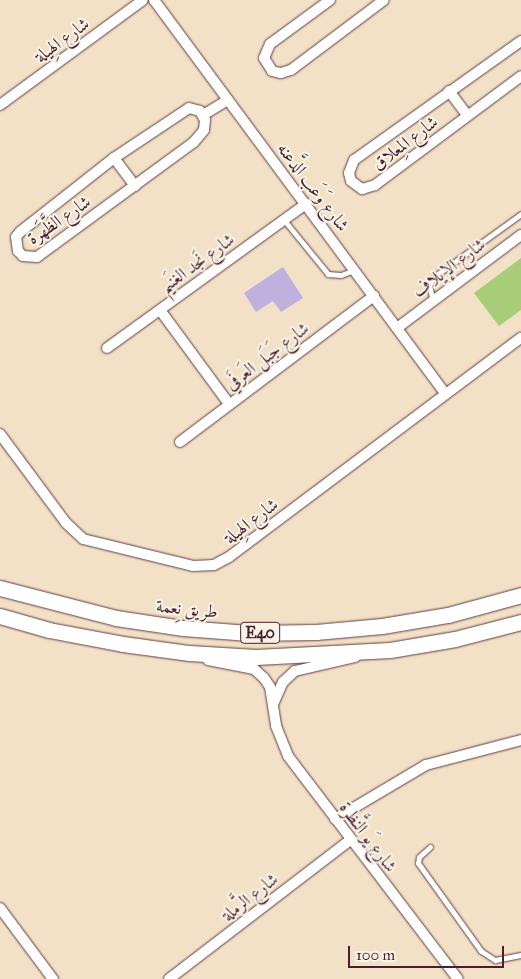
<!DOCTYPE html>
<meta charset="utf-8">
<style>
body{margin:0}
#map{position:relative;width:521px;height:979px;overflow:hidden;background:#f3e1c7;font-family:"IM FELL Great Primer",Amiri,serif}
div>[style]{position:absolute}
.green>*{inset:0;background:#a7cd78}
.building>*{inset:0;background:#c0b0dd}
.roads{filter:drop-shadow(0 0 1px #633c42) drop-shadow(0 0 1px #633c42)}
.lane>*{height:5px;margin:-2.5px;padding:0 2.5px;transform-origin:2.5px;border-radius:2.5px;background:#fff}
.street>*{height:10px;margin:-5px;padding:0 5px;transform-origin:5px;border-radius:5px;background:#fff}
.primary>*{height:15px;margin:-7.5px;padding:0 7.5px;transform-origin:7.5px;border-radius:7.5px;background:#fff}
span{translate:-50% -50%;white-space:nowrap;text-align:center;line-height:1.15;-webkit-text-stroke:4px #f7f3e8;paint-order:stroke}
.shield-label span{padding:1px 4px;background:#f7f3e8;border:1px solid;border-radius:4px;-webkit-text-stroke-width:0}
.shield-label{font-size:16px;color:#4a1f2b;font-weight:700}
.street-label{font-size:18px;color:#4a1f2b}
.scale{position:absolute;left:348px;top:946px;width:156px;height:22px;box-sizing:border-box;border:2px solid #4a1f2b;border-top:0;padding-left:6px;font-size:15px;line-height:18px;white-space:nowrap;color:#4a1f2b;-webkit-text-stroke:4px #f7f3e8;paint-order:stroke}
</style>
<div id="map">
<div class="green">
<div style="clip-path:polygon(521px 258px,521px 310px,499px 326px,474px 293px)"></div>
</div>
<div class="building">
<div style="clip-path:polygon(283px 267px,303px 298px,281px 312px,273px 301px,256px 312px,244px 293px)"></div>
</div>
<div class="roads">
<div class="lane">
<div style="left:284px;top:220px;width:70px;rotate:50.8deg"></div>
<div style="left:328px;top:274px;width:13px;rotate:4deg"></div>
<div style="left:341px;top:275px;width:14px;rotate:-21deg"></div>
<div style="left:433px;top:301px;width:16px;rotate:-104deg"></div>
<div style="left:429px;top:285px;width:11px;rotate:-56deg"></div>
<div style="left:435px;top:276px;width:106px;rotate:-35.8deg"></div>
<div style="left:430px;top:847px;width:15px;rotate:138deg"></div>
<div style="left:419px;top:857px;width:6px;rotate:99deg"></div>
<div style="left:418px;top:863px;width:108px;rotate:54.4deg"></div>
<div style="left:481px;top:951px;width:17px;rotate:33deg"></div>
<div style="left:495px;top:960px;width:26px;rotate:-11deg"></div>
</div>
<div class="street">
<div style="left:154px;top:0;width:490px;rotate:53.5deg"></div>
<div style="left:330px;top:0;width:74px;rotate:143.7deg"></div>
<div style="left:270px;top:44px;width:15px;rotate:113deg"></div>
<div style="left:264px;top:58px;width:15px;rotate:58deg"></div>
<div style="left:272px;top:71px;width:9px;rotate:13deg"></div>
<div style="left:281px;top:73px;width:10px;rotate:-17deg"></div>
<div style="left:291px;top:70px;width:116px;rotate:-37deg"></div>
<div style="left:521px;top:41px;width:205px;rotate:144.5deg"></div>
<div style="left:354px;top:160px;width:14px;rotate:111deg"></div>
<div style="left:349px;top:173px;width:8px;rotate:76deg"></div>
<div style="left:351px;top:181px;width:14px;rotate:36deg"></div>
<div style="left:362px;top:189px;width:14px;rotate:-17deg"></div>
<div style="left:375px;top:185px;width:182px;rotate:-36.7deg"></div>
<div style="left:449px;top:91px;width:31px;rotate:53deg"></div>
<div style="left:0;top:105px;width:177px;rotate:-36.3deg"></div>
<div style="left:189px;top:108px;width:11px;rotate:15deg"></div>
<div style="left:200px;top:111px;width:10px;rotate:61deg"></div>
<div style="left:205px;top:120px;width:10px;rotate:96deg"></div>
<div style="left:204px;top:130px;width:16px;rotate:130deg"></div>
<div style="left:194px;top:142px;width:195px;rotate:143.8deg"></div>
<div style="left:37px;top:257px;width:14px;rotate:-176deg"></div>
<div style="left:23px;top:256px;width:7px;rotate:-135deg"></div>
<div style="left:18px;top:251px;width:14px;rotate:-98deg"></div>
<div style="left:16px;top:237px;width:6px;rotate:-51deg"></div>
<div style="left:20px;top:232px;width:120px;rotate:-38.2deg"></div>
<div style="left:114px;top:158px;width:90px;rotate:-33.7deg"></div>
<div style="left:203px;top:115px;width:29px;rotate:-31deg"></div>
<div style="left:114px;top:158px;width:35px;rotate:53deg"></div>
<div style="left:160px;top:310px;width:117px;rotate:53.7deg"></div>
<div style="left:397px;top:328px;width:155px;rotate:-36.9deg"></div>
<div style="left:107px;top:348px;width:246px;rotate:-35.9deg"></div>
<div style="left:0;top:434px;width:111px;rotate:53.4deg"></div>
<div style="left:66px;top:523px;width:23px;rotate:43deg"></div>
<div style="left:83px;top:539px;width:113px;rotate:13.8deg"></div>
<div style="left:193px;top:566px;width:21px;rotate:-3deg"></div>
<div style="left:214px;top:565px;width:17px;rotate:-28deg"></div>
<div style="left:229px;top:557px;width:365px;rotate:-36.9deg"></div>
<div style="left:180px;top:442px;width:243px;rotate:-37deg"></div>
<div style="left:208px;top:660px;width:47px;rotate:11.1deg"></div>
<div style="left:254px;top:669px;width:13px;rotate:42deg"></div>
<div style="left:264px;top:678px;width:11px;rotate:56deg"></div>
<div style="left:270px;top:687px;width:39px;rotate:81deg"></div>
<div style="left:276px;top:726px;width:32px;rotate:68deg"></div>
<div style="left:288px;top:756px;width:280px;rotate:52.7deg"></div>
<div style="left:274px;top:702px;width:22px;rotate:-66deg"></div>
<div style="left:283px;top:682px;width:16px;rotate:-43deg"></div>
<div style="left:295px;top:671px;width:62px;rotate:-13.1deg"></div>
<div style="left:335px;top:819px;width:106px;rotate:-30.7deg"></div>
<div style="left:426px;top:765px;width:98px;rotate:-14.7deg"></div>
<div style="left:0;top:908px;width:89px;rotate:53.3deg"></div>
<div style="left:169px;top:979px;width:228px;rotate:-37.5deg"></div>
</div>
<div class="primary">
<div style="left:0;top:588px;width:120px;rotate:14.5deg"></div>
<div style="left:116px;top:618px;width:68px;rotate:8.5deg"></div>
<div style="left:183px;top:628px;width:66px;rotate:4.3deg"></div>
<div style="left:249px;top:633px;width:67px;rotate:-0.9deg"></div>
<div style="left:316px;top:632px;width:66px;rotate:-5.2deg"></div>
<div style="left:382px;top:626px;width:67px;rotate:-9.5deg"></div>
<div style="left:448px;top:615px;width:76px;rotate:-15.3deg"></div>
<div style="left:0;top:616px;width:51px;rotate:15.9deg"></div>
<div style="left:49px;top:630px;width:75px;rotate:10.7deg"></div>
<div style="left:123px;top:644px;width:67px;rotate:7.8deg"></div>
<div style="left:189px;top:653px;width:67px;rotate:3.4deg"></div>
<div style="left:256px;top:657px;width:134px;rotate:-3deg"></div>
<div style="left:390px;top:650px;width:66px;rotate:-9.6deg"></div>
<div style="left:455px;top:639px;width:68px;rotate:-14.4deg"></div>
</div>
</div>
<div class="shield-label">
<span style="left:260px;top:633px">E40</span>
</div>
<div class="street-label">
<span style="left:62px;top:40px;rotate:-36deg">شارع الهِيلة</span>
<span style="left:405px;top:143px;rotate:-37deg">شارع المِعلاق</span>
<span style="left:313px;top:187px;rotate:53deg">شارع وَعَب الدَّعنه</span>
<span style="left:59px;top:220px;rotate:-34deg">شارع الظَّهَرة</span>
<span style="left:197px;top:263px;rotate:-36deg">شارع نَجد الغنَيم</span>
<span style="left:449px;top:268px;rotate:-37deg">شارع الإيلاف</span>
<span style="left:267px;top:356px;rotate:-37deg">شارع جَبَل العَرفَي</span>
<span style="left:251px;top:521px;rotate:-37deg">شارع الهِيلة</span>
<span style="left:187px;top:609px;rotate:6deg">طريق نِعمة</span>
<span style="left:368px;top:837px;rotate:53deg">شارع يَو النَّظرة</span>
<span style="left:250px;top:897px;rotate:-38deg">شارع الرَّملة</span>
</div>
<div class="scale">100 m</div>
</div>
